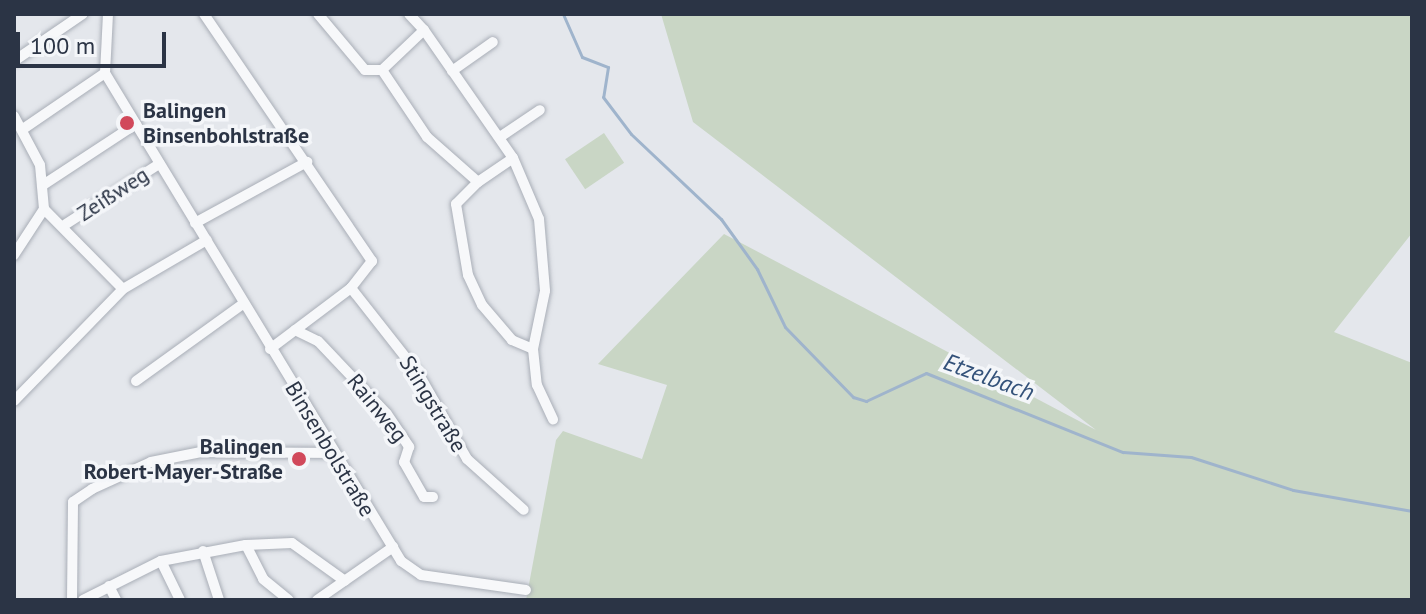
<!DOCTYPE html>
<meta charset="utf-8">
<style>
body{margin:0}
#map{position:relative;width:1426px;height:614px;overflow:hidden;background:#e4e7ec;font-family:"PT Sans",sans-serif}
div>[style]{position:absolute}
.green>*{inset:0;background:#c9d6c5;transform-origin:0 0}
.stream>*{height:3px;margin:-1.5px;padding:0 1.5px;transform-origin:1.5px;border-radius:1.5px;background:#9fb4cc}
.roads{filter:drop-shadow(0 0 2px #a9aeb7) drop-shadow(0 0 2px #a9aeb7)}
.street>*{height:10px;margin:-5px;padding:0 5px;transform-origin:5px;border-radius:5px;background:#f7f8fa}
.dots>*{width:22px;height:22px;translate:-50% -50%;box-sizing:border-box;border:4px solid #f4f6f9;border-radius:50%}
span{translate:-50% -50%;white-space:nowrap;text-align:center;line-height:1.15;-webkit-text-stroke:7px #f4f6f9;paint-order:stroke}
.poi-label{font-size:22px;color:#2b3445;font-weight:700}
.left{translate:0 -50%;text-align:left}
.right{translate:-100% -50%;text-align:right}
.street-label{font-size:22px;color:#2b3445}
.water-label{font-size:24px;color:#34527a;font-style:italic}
.frame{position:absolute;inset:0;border:16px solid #2b3445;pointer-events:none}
.scale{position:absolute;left:16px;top:32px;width:150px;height:36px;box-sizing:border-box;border:4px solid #2b3445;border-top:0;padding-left:10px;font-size:24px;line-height:28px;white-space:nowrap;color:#2b3445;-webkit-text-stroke:6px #f4f6f9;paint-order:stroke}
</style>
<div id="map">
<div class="green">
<div style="clip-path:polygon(661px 14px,1412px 14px,1412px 233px,1334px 332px,1412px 363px,1412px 600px,526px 600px,556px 440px,563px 431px,642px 459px,667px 385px,598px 364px,724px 234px,1096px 430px,693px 122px)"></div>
<div style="left:604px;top:133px;width:36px;height:47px;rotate:56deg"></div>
</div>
<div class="stream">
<div style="left:563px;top:14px;width:47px;rotate:66.2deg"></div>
<div style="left:582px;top:57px;width:28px;rotate:21deg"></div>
<div style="left:608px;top:67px;width:30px;rotate:99deg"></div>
<div style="left:603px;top:97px;width:46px;rotate:52.9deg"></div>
<div style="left:631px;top:134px;width:124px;rotate:43.4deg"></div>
<div style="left:721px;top:219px;width:62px;rotate:54.2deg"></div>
<div style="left:757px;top:269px;width:64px;rotate:64.2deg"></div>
<div style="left:785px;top:327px;width:98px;rotate:45.8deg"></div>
<div style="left:853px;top:397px;width:14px;rotate:17deg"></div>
<div style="left:866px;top:401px;width:66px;rotate:-25deg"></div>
<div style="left:926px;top:373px;width:212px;rotate:21.9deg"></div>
<div style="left:1123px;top:452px;width:68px;rotate:4.2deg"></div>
<div style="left:1191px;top:457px;width:107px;rotate:17.9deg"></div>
<div style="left:1293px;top:490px;width:121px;rotate:10deg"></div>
</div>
<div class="roads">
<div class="street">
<div style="left:108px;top:14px;width:59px;rotate:92.9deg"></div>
<div style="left:105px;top:73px;width:571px;rotate:58.76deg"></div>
<div style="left:401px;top:561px;width:24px;rotate:35deg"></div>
<div style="left:421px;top:575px;width:106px;rotate:8.1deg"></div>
<div style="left:204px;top:14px;width:299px;rotate:55.8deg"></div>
<div style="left:372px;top:261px;width:34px;rotate:128deg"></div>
<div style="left:351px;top:288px;width:108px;rotate:51.8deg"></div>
<div style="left:418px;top:373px;width:99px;rotate:60.3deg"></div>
<div style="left:467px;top:459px;width:76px;rotate:41.8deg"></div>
<div style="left:318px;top:14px;width:73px;rotate:50deg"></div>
<div style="left:365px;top:70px;width:17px"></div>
<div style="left:409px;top:14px;width:22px;rotate:47deg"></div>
<div style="left:424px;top:30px;width:156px;rotate:55.2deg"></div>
<div style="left:513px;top:158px;width:66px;rotate:66.9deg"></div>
<div style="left:539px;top:219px;width:72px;rotate:85.2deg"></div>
<div style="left:545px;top:291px;width:59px;rotate:101.7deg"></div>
<div style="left:533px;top:349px;width:23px;rotate:-157deg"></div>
<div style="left:512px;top:340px;width:46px;rotate:-130.6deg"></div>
<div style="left:482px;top:305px;width:33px;rotate:-115deg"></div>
<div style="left:468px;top:275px;width:72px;rotate:-99.6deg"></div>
<div style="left:456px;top:204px;width:31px;rotate:-45deg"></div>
<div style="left:478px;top:182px;width:68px;rotate:-138.6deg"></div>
<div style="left:427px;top:137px;width:81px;rotate:-123.9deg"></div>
<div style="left:382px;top:70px;width:58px;rotate:-43.6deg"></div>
<div style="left:14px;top:61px;width:83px;rotate:-34.3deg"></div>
<div style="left:452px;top:71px;width:50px;rotate:-35.3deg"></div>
<div style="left:14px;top:116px;width:55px;rotate:62deg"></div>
<div style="left:40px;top:165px;width:44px;rotate:84.8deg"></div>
<div style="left:44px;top:209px;width:55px;rotate:123.1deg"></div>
<div style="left:23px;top:129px;width:99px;rotate:-34.3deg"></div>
<div style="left:500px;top:137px;width:48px;rotate:-34deg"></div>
<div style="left:478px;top:182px;width:42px;rotate:-34.4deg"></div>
<div style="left:43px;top:185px;width:111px;rotate:-33.3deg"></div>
<div style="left:44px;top:209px;width:112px;rotate:45.4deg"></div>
<div style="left:195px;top:223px;width:128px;rotate:-28.6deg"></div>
<div style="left:66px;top:224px;width:111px;rotate:-32.8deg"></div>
<div style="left:295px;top:330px;width:25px;rotate:26deg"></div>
<div style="left:318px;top:341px;width:100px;rotate:46.6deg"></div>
<div style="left:387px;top:414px;width:40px;rotate:56deg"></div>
<div style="left:409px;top:447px;width:16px;rotate:108deg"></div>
<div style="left:404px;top:462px;width:40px;rotate:60.3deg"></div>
<div style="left:424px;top:497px;width:9px"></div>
<div style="left:270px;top:349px;width:101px;rotate:-37deg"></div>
<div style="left:533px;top:349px;width:36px;rotate:84deg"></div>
<div style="left:537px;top:385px;width:38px;rotate:65deg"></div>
<div style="left:136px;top:381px;width:133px;rotate:-35.8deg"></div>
<div style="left:14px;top:401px;width:156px;rotate:-45.8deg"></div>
<div style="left:123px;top:289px;width:97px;rotate:-30.3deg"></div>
<div style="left:246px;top:545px;width:38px;rotate:63deg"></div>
<div style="left:263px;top:579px;width:33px;rotate:39deg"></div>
<div style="left:203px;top:551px;width:52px;rotate:71.9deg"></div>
<div style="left:161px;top:561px;width:43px;rotate:64deg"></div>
<div style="left:109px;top:586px;width:16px;rotate:63deg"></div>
<div style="left:72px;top:600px;width:98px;rotate:-89.4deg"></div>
<div style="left:73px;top:502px;width:23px;rotate:-34deg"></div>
<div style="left:92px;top:489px;width:65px;rotate:-24.6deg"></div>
<div style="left:151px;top:462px;width:51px;rotate:-11.3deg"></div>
<div style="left:201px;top:452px;width:131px;rotate:0.4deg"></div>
<div style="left:83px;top:600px;width:87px;rotate:-26.6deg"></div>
<div style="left:161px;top:561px;width:86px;rotate:-10.7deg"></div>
<div style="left:246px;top:545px;width:46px;rotate:-2.5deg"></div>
<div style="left:292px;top:543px;width:65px;rotate:35.6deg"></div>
<div style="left:317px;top:600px;width:93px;rotate:-34.9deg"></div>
</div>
</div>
<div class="dots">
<div style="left:127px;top:123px;background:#d1495b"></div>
<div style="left:299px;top:459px;background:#d1495b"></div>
</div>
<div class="poi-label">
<span class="left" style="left:143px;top:123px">Balingen<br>Binsenbohlstraße</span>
<span class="right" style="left:283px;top:459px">Balingen<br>Robert-Mayer-Straße</span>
</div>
<div class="street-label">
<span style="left:113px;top:194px;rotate:-33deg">Zeißweg</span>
<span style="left:433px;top:404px;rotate:59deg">Stingstraße</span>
<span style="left:377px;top:408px;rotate:51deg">Rainweg</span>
<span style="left:330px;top:449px;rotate:59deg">Binsenbolstraße</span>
</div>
<div class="water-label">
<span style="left:989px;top:377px;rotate:20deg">Etzelbach</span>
</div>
<div class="frame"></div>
<div class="scale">100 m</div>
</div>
